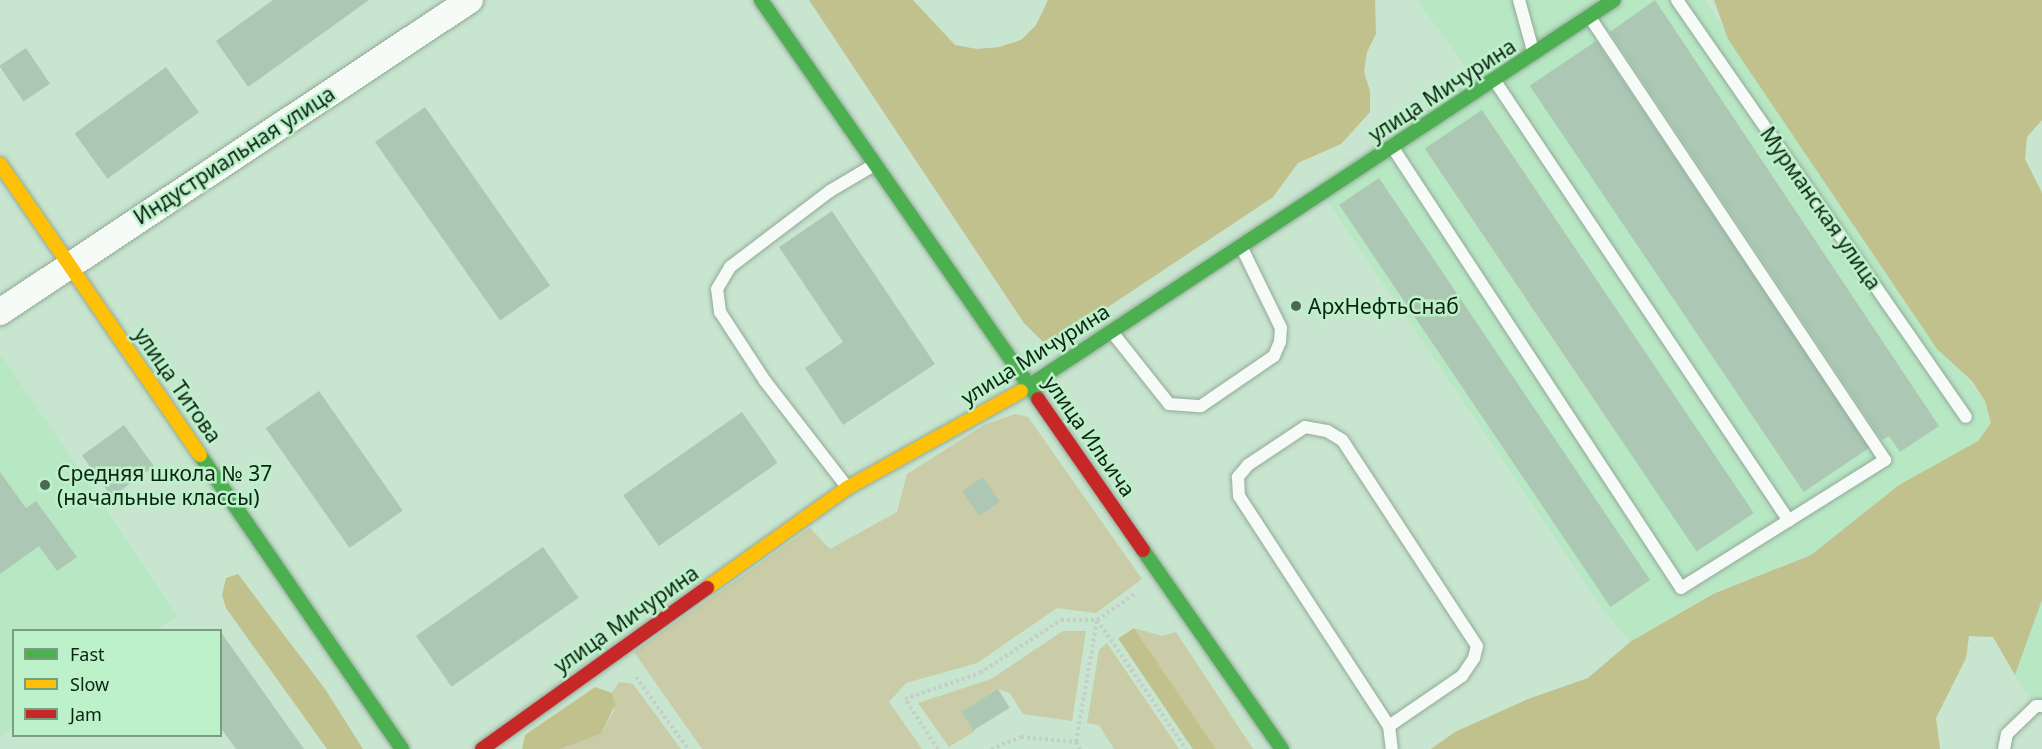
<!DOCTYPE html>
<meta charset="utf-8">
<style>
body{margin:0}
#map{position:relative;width:2042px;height:749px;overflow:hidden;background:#c8e5cf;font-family:"Noto Sans",sans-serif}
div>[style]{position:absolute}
.built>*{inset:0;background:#b8e7c4}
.green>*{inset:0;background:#c9cca7}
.forest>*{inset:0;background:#c1c18d;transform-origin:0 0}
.building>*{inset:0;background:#acc7b4;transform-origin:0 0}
.path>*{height:4px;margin-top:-2px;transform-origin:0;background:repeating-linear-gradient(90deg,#c6cec8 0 3px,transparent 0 6px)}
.roads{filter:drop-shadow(0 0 2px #92a998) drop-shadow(0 0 2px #92a998)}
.lane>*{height:12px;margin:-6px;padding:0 6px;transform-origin:6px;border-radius:6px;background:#f7fbf8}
.street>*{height:26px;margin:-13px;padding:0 13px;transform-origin:13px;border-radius:13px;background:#f7fbf8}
.fast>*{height:14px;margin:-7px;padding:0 7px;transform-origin:7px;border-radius:7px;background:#4caf50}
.slow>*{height:14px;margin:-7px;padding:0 7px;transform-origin:7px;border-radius:7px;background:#ffc107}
.jam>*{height:14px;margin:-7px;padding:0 7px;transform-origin:7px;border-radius:7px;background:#c62828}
.dots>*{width:16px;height:16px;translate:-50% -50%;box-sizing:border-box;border:3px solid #bcf1c9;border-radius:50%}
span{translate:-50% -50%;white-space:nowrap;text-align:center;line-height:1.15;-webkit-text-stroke:5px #bcf1c9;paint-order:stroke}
.street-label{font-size:21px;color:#0d2214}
.poi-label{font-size:21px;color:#0d2214}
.left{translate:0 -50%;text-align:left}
.legend{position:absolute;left:12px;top:629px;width:210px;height:108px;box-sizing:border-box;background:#bcf1c9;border:2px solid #769e81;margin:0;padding:8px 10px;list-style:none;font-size:18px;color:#0d2214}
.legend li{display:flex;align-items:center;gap:12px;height:30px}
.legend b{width:30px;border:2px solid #769e81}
</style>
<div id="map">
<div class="built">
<div style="clip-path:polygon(1418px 0,1705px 0,1937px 349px,1956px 364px,1985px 401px,1991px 423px,1978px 441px,1899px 485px,1811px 555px,1713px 593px,1630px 642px,1605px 612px,1317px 185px,1473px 79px)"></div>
<div style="clip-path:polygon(0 353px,178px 616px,156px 630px,14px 630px,13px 727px,0 737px)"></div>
<div style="clip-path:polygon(2042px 600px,2042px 716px,2015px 675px)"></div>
</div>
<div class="green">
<div style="clip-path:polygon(1015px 414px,1028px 417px,1142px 579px,1096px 613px,1057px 608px,977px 663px,906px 683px,889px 702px,922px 749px,702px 749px,634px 652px,810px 528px,830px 549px,897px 512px,907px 474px,984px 425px)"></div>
<div style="clip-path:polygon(1134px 628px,1162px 636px,1176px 632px,1253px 749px,1215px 749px)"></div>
<div style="clip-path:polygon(1063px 631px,1086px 631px,1072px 721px,1023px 714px,1010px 693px,998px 689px,963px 711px,975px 731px,949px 747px,918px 703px,991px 679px)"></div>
<div style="clip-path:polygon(1107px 643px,1179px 749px,1114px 749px,1099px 725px,1087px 723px,1099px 650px)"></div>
<div style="clip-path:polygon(619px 682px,633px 684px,681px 749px,560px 749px,601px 734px,614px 711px,612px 693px)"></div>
</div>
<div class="forest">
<div style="clip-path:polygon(809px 0,913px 0,955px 45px,977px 49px,999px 47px,1021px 40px,1036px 25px,1048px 0,1375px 0,1376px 34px,1367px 52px,1364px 72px,1370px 91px,1370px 112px,1341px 144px,1298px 163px,1273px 197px,1066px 335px,1043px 342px,1024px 323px)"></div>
<div style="clip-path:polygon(1714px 0,2042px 0,2042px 120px,2027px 137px,2025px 159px,2042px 193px,2042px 600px,2015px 675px,1993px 637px,1969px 636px,1966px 658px,1936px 718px,1940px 749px,1431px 749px,1455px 732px,1528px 699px,1588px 678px,1630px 642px,1713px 594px,1811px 555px,1899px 485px,1978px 441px,1991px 423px,1985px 401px,1972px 381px,1937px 349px,1728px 39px)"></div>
<div style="clip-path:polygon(238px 574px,325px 689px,363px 749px,327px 749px,226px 608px,222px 595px,226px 578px)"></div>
<div style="left:1134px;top:628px;width:146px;height:19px;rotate:56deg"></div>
<div style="clip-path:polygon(595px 687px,612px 693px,615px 705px,601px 734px,560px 749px,522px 749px,525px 735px)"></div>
</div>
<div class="building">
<div style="clip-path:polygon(273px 0,369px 0,248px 87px,216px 41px)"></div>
<div style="clip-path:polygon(1655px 0,1939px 426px,1900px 452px,1889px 436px,1882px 440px,1610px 32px)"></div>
<div style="left:1596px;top:41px;width:490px;height:80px;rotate:56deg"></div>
<div style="left:26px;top:48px;width:43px;height:32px;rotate:56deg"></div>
<div style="left:166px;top:67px;width:56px;height:113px;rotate:54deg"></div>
<div style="left:425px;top:107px;width:218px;height:61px;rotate:55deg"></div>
<div style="left:1482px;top:110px;width:486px;height:69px;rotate:56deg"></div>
<div style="left:1379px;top:178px;width:485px;height:48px;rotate:56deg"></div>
<div style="clip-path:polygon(832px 211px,935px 364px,843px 425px,805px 368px,843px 342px,779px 247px)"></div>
<div style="left:319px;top:391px;width:146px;height:65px;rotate:55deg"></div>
<div style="left:742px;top:412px;width:62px;height:145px;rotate:55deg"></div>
<div style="left:124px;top:425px;width:51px;height:52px;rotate:54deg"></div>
<div style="clip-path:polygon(0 472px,26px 508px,36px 501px,77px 557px,57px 571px,39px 546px,0 574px)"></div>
<div style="left:983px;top:477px;width:30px;height:25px;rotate:56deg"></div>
<div style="left:543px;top:547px;width:62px;height:155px;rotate:55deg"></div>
<div style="clip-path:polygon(220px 631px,304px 749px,236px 749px,220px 727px)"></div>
<div style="left:998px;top:689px;width:22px;height:43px;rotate:58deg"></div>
</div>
<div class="path">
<div style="left:1097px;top:620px;width:157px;rotate:55.4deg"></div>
<div style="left:636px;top:677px;width:89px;rotate:54.2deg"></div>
<div style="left:1076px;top:742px;width:123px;rotate:-80.2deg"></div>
<div style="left:938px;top:749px;width:60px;rotate:-123.4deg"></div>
<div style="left:905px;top:699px;width:79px;rotate:-19.1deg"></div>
<div style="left:980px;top:673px;width:97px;rotate:-33.2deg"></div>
<div style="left:1061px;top:620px;width:36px"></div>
<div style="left:1097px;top:620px;width:47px;rotate:-34.7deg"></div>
<div style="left:991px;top:749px;width:32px;rotate:-22deg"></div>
<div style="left:1021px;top:737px;width:55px;rotate:5.2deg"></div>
<div style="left:1076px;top:742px;width:8px;rotate:60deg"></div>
</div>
<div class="roads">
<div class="lane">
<div style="left:1519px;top:0;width:53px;rotate:74.6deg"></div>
<div style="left:1677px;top:0;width:507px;rotate:55.28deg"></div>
<div style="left:1495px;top:81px;width:529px;rotate:56.25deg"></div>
<div style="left:1393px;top:148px;width:526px;rotate:56.79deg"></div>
<div style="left:1681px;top:588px;width:241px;rotate:-32.1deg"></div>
<div style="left:1885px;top:460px;width:530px;rotate:-123.69deg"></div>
<div style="left:1112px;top:332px;width:92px;rotate:51.6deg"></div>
<div style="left:1169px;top:404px;width:32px;rotate:4deg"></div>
<div style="left:1201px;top:406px;width:88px;rotate:-34.4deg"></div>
<div style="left:1274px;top:356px;width:15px;rotate:-67deg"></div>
<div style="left:1280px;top:342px;width:14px;rotate:-86deg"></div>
<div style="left:1281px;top:328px;width:89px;rotate:-116deg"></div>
<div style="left:847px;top:487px;width:134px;rotate:-127.7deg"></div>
<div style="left:765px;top:381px;width:82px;rotate:-123.1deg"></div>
<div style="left:720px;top:312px;width:23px;rotate:-97deg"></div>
<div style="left:717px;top:289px;width:26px;rotate:-59deg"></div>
<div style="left:730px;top:267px;width:126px;rotate:-37.2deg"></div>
<div style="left:830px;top:191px;width:51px;rotate:-30.6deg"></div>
<div style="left:1389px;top:726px;width:88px;rotate:-34.4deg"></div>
<div style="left:1462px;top:676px;width:22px;rotate:-56deg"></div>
<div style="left:1474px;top:658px;width:12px;rotate:-76deg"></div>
<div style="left:1477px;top:646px;width:246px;rotate:-123.2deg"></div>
<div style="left:1342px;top:440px;width:17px;rotate:-149deg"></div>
<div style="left:1327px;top:431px;width:22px;rotate:-170deg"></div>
<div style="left:1305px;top:427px;width:69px;rotate:146.3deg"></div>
<div style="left:1248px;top:465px;width:16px;rotate:130deg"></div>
<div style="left:1238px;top:477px;width:19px;rotate:87deg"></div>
<div style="left:1239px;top:496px;width:275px;rotate:56.9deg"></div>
<div style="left:1389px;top:726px;width:23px;rotate:83deg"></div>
<div style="left:2004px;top:749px;width:15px;rotate:-79deg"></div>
<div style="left:2007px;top:734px;width:40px;rotate:-44deg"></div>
<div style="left:2036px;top:706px;width:6px"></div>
</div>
<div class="street">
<div style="left:0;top:312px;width:564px;rotate:-33.58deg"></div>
</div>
<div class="fast">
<div style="left:761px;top:0;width:486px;rotate:55.2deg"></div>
<div style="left:1021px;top:391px;width:710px;rotate:-33.4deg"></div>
<div style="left:200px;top:455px;width:357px;rotate:55.5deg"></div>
<div style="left:1143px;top:550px;width:243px;rotate:55.1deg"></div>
</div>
<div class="slow">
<div style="left:0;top:164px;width:353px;rotate:55.5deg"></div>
<div style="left:707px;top:588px;width:172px;rotate:-35.5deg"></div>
<div style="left:847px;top:488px;width:199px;rotate:-29.1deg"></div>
</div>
<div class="jam">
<div style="left:1038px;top:399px;width:184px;rotate:55.2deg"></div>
<div style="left:482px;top:749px;width:277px;rotate:-35.6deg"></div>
</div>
</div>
<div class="dots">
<div style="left:1296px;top:306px;background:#4e6655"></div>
<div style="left:45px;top:485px;background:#4e6655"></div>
</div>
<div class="street-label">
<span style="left:1442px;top:90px;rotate:-33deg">улица Мичурина</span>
<span style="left:234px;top:155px;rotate:-33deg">Индустриальная улица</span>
<span style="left:1821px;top:208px;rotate:55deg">Мурманская улица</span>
<span style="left:1035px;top:354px;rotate:-32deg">улица Мичурина</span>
<span style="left:178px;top:385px;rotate:55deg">улица Титова</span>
<span style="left:1090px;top:436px;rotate:55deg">улица Ильича</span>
<span style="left:626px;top:619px;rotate:-35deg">улица Мичурина</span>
</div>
<div class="poi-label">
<span class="left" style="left:1308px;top:306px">АрхНефтьСнаб</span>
<span class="left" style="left:57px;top:485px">Средняя школа № 37<br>(начальные классы)</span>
</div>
<ul class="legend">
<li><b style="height:8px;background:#4caf50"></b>Fast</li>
<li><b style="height:8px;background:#ffc107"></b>Slow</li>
<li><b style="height:8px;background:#c62828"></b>Jam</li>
</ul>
</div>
